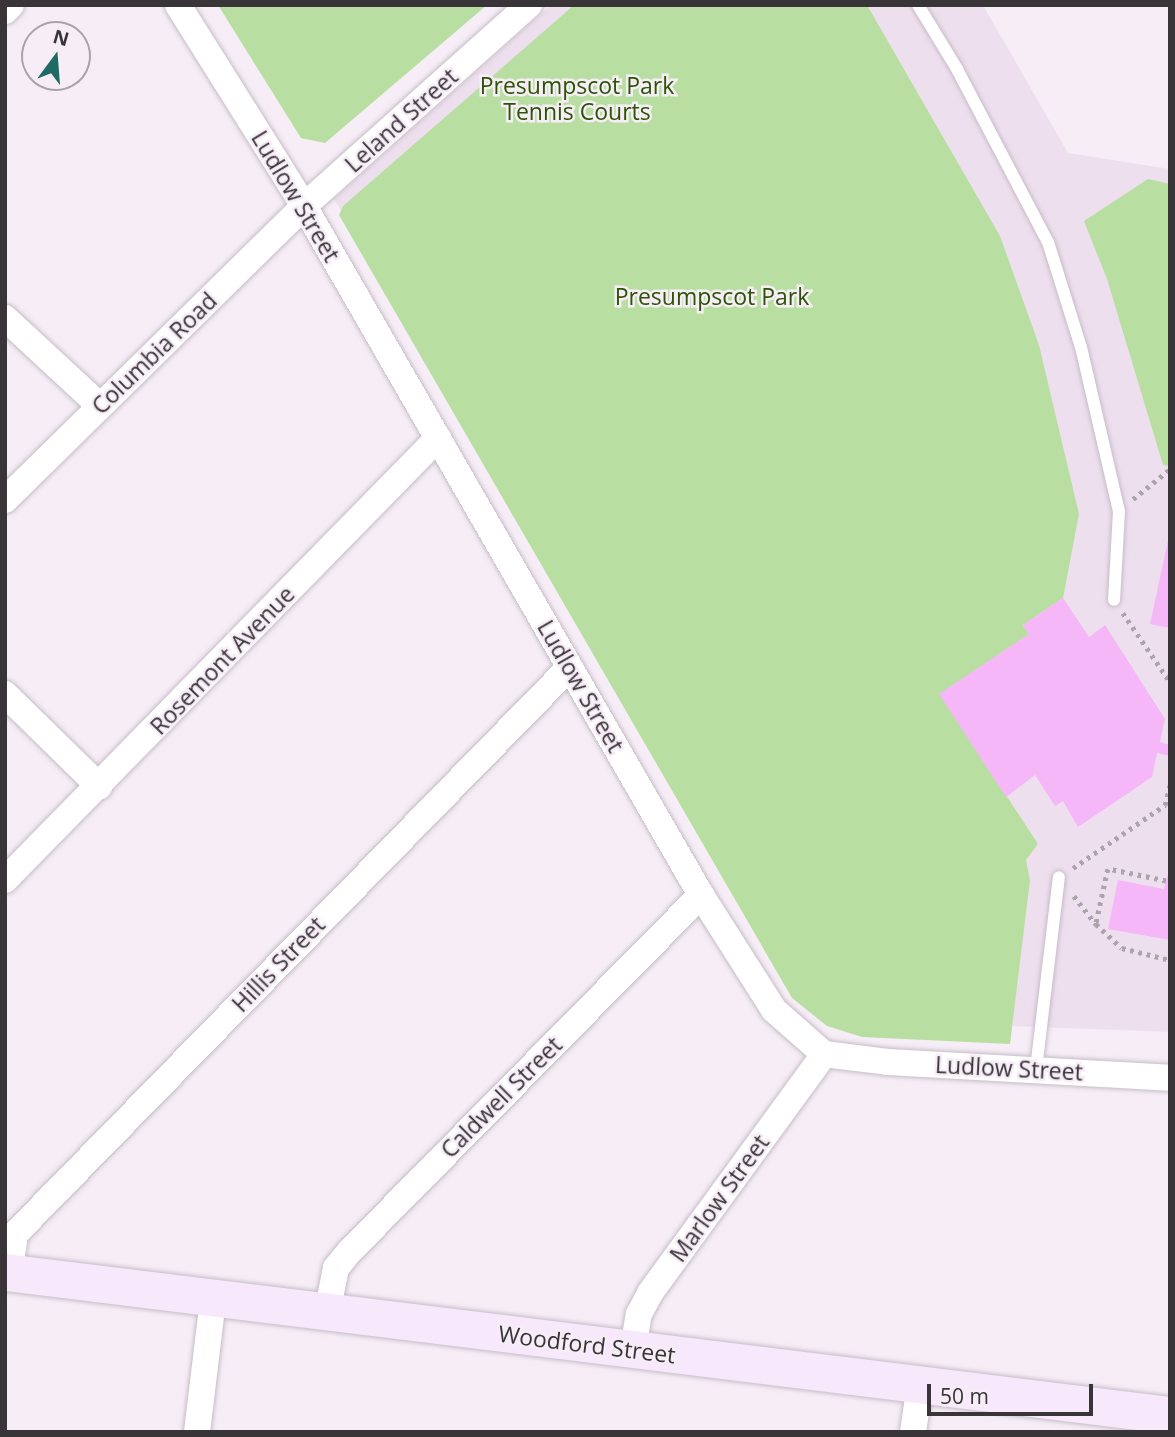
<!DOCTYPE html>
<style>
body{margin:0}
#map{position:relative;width:1175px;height:1437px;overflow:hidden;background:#f6edf7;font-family:"Open Sans",sans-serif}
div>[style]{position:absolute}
.built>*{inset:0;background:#eedfef}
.green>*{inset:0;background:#b8dfa1}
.building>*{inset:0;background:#f5b7f8}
.path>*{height:4.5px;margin-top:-2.25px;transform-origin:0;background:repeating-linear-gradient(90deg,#aba4ab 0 3.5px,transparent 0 8.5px)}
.roads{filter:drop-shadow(0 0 2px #c6bdc6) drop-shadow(0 0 2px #c6bdc6)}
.service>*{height:12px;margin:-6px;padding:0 6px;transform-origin:6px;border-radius:6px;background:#fff}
.minor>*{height:26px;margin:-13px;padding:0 13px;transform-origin:13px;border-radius:13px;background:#fff}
.secondary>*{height:37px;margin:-18.5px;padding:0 18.5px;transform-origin:18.5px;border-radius:18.5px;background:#f7e8fc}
span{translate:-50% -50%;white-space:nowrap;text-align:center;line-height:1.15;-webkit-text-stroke:5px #f6edf7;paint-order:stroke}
.park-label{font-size:23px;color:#2c5403}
.street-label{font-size:23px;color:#383438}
.frame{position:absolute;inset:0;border:7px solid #383438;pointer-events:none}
.north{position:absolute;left:21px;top:21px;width:70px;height:70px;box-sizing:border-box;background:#f6edf7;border:2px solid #aaa3ab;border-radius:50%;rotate:16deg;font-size:19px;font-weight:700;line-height:28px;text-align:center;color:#383438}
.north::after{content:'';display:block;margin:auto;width:24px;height:32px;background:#1e6a64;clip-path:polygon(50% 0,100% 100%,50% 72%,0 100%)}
.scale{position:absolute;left:927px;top:1384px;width:166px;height:32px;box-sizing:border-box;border:4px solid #383438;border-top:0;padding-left:9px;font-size:21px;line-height:24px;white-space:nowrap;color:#383438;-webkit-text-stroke:5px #f6edf7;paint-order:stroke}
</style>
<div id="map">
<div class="built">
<div style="clip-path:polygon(551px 5px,983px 5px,1068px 153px,1170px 169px,1170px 1032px,817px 1019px,334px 199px)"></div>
</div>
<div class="green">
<div style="clip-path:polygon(218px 5px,487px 5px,325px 143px,301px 138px)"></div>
<div style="clip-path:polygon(574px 5px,867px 5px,1000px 236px,1039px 345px,1079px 514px,1063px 598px,1023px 625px,1029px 634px,940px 694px,1038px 844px,1026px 860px,1030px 880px,1010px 1044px,862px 1037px,827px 1026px,792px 998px,339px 215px,343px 206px)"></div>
<div style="clip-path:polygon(1148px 179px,1170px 184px,1170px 466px,1163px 465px,1107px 279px,1084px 221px)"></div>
</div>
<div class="building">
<div style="clip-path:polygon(1169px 536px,1170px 536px,1170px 628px,1150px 624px)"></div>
<div style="clip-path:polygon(1063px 598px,1089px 637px,1105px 625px,1165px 719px,1160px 742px,1170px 745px,1170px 756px,1157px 753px,1152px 777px,1078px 827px,1063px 801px,1055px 806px,1035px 775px,1006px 797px,939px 694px,1029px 634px,1023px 625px)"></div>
<div style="clip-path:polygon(1170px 866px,1170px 940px,1108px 929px,1118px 880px,1164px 889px)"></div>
</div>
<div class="path">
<div style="left:1133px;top:499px;width:48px;rotate:-39deg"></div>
<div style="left:1123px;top:613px;width:83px;rotate:55.7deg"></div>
<div style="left:1073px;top:868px;width:112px;rotate:-34.4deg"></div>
<div style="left:1165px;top:805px;width:21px;rotate:-76deg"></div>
<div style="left:1166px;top:881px;width:59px;rotate:-168.3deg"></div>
<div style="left:1108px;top:869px;width:56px;rotate:102.3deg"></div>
<div style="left:1096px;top:924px;width:35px;rotate:43deg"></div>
<div style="left:1122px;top:948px;width:49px;rotate:14deg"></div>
<div style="left:1074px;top:896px;width:36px;rotate:52deg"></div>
</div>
<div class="roads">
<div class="service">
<div style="left:918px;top:5px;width:75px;rotate:58.6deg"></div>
<div style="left:957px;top:69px;width:195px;rotate:62.3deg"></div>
<div style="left:1048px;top:242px;width:110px;rotate:72.6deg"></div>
<div style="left:1081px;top:347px;width:168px;rotate:77deg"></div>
<div style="left:1119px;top:511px;width:89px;rotate:93.2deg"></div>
<div style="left:1036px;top:1069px;width:193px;rotate:-83.2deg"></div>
</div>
<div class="minor">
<div style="left:178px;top:5px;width:237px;rotate:57.9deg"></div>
<div style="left:304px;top:206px;width:795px;rotate:60.05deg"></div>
<div style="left:701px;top:895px;width:136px;rotate:57.6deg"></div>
<div style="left:774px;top:1010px;width:67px;rotate:41.3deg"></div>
<div style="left:824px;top:1054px;width:64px;rotate:7.1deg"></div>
<div style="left:888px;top:1062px;width:282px;rotate:3.2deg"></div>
<div style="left:5px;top:11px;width:8px;rotate:-45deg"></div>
<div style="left:5px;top:318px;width:129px;rotate:42.8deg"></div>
<div style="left:5px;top:500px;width:419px;rotate:-44.5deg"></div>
<div style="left:304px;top:206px;width:302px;rotate:-41.8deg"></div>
<div style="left:5px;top:694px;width:132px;rotate:44.4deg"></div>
<div style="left:5px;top:880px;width:619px;rotate:-45.59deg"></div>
<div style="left:9px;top:1273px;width:39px;rotate:-81deg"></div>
<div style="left:15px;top:1234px;width:793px;rotate:-45.61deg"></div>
<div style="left:327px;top:1313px;width:46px;rotate:-78.7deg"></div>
<div style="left:336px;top:1268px;width:22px;rotate:-51deg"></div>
<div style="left:350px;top:1251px;width:500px;rotate:-45.4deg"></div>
<div style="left:633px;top:1350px;width:36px;rotate:-81deg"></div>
<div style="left:639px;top:1314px;width:24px;rotate:-62deg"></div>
<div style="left:650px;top:1293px;width:296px;rotate:-53.9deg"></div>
<div style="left:197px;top:1432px;width:134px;rotate:-83.1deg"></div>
<div style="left:913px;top:1432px;width:48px;rotate:-81.5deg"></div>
</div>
<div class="secondary">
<div style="left:5px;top:1272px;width:1174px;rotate:7deg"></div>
</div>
</div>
<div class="park-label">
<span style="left:577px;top:98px">Presumpscot Park<br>Tennis Courts</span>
<span style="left:712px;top:296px">Presumpscot Park</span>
</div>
<div class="street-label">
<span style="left:401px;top:120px;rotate:-42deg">Leland Street</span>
<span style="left:296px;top:196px;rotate:59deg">Ludlow Street</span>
<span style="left:154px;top:353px;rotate:-44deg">Columbia Road</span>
<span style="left:222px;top:660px;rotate:-46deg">Rosemont Avenue</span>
<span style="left:581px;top:686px;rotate:60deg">Ludlow Street</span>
<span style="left:278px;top:964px;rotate:-46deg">Hillis Street</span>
<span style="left:1009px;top:1068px;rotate:3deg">Ludlow Street</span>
<span style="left:501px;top:1097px;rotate:-45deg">Caldwell Street</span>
<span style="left:719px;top:1198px;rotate:-54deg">Marlow Street</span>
<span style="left:587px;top:1344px;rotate:7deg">Woodford Street</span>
</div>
<div class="frame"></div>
<div class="north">N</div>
<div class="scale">50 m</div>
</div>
